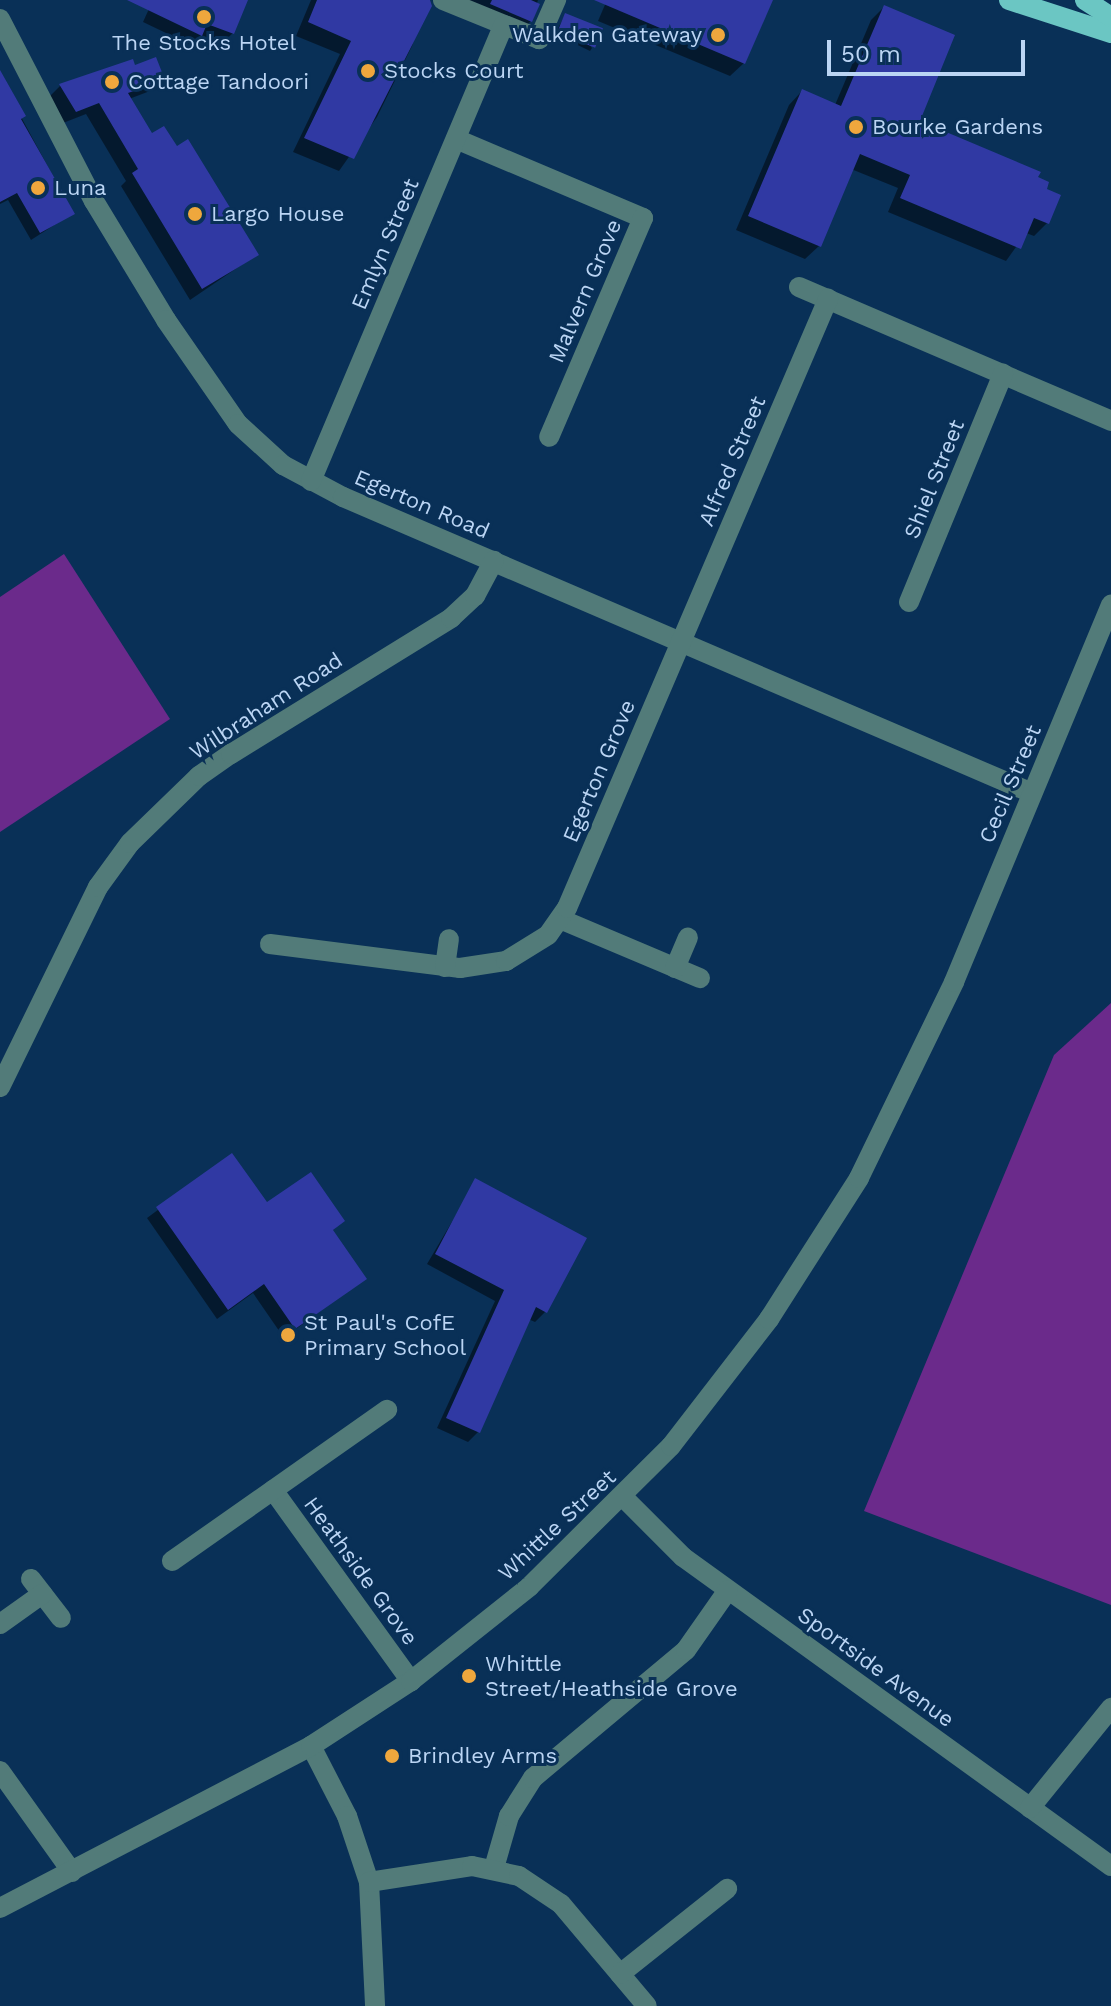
<!DOCTYPE html>
<style>
body{margin:0}
#map{position:relative;width:1111px;height:2006px;overflow:hidden;background:#093057;font-family:"Work Sans",sans-serif}
div>[style]{position:absolute}
.green>*{inset:0;background:#6b2a8b}
.shadow>*{inset:0;background:#0007}
.building>*{inset:0;background:#3039a3;transform-origin:0 0}
.minor>*{height:20px;margin:-10px;padding:0 10px;transform-origin:10px;border-radius:10px;background:#527b79}
.major>*{height:20px;margin:-10px;padding:0 10px;transform-origin:10px;border-radius:10px;background:#6bc6c3}
.dots>*{width:22px;height:22px;translate:-50% -50%;box-sizing:border-box;border:4px solid #093057;border-radius:50%}
span{translate:-50% -50%;white-space:nowrap;text-align:center;line-height:1.15;-webkit-text-stroke:6px #093057;paint-order:stroke}
.poi-label{font-size:22px;color:#bbd5f4}
.right{translate:-100% -50%;text-align:right}
.left{translate:0 -50%;text-align:left}
.street-label{font-size:22px;color:#bbd5f4}
.scale{position:absolute;left:827px;top:40px;width:198px;height:36px;box-sizing:border-box;border:4px solid #bbd5f4;border-top:0;padding-left:10px;font-size:24px;line-height:28px;white-space:nowrap;color:#bbd5f4;-webkit-text-stroke:6px #093057;paint-order:stroke}
</style>
<div id="map">
<div class="green">
<div style="clip-path:polygon(64px 554px,170px 719px,0 832px,0 597px)"></div>
<div style="clip-path:polygon(1111px 1003px,1111px 1605px,864px 1511px,1054px 1055px)"></div>
</div>
<div class="shadow">
<div style="clip-path:polygon(153px 0,246px 0,233px 33px,222px 43px,201px 35px,191px 45px,143px 22px)"></div>
<div style="clip-path:polygon(311px 0,427px 0,412px 46px,377px 117px,339px 171px,293px 152px,340px 54px,296px 36px)"></div>
<div style="clip-path:polygon(436px 0,538px 0,531px 21px,518px 33px)"></div>
<div style="clip-path:polygon(607px 0,770px 0,744px 63px,730px 76px,598px 21px)"></div>
<div style="clip-path:polygon(884px 7px,917px 122px,1036px 178px,1047px 223px,1034px 236px,1026px 233px,1006px 261px,888px 212px,898px 188px,851px 169px,819px 246px,805px 259px,736px 230px,789px 105px,802px 91px,835px 105px,871px 20px)"></div>
<div style="clip-path:polygon(565px 15px,592px 48px,590px 51px,555px 34px)"></div>
<div style="clip-path:polygon(131px 62px,133px 68px,162px 79px,150px 91px,129px 99px,151px 136px,256px 255px,190px 300px,121px 186px,126px 181px,86px 114px,63px 123px,48px 98px,60px 86px)"></div>
<div style="clip-path:polygon(0 78px,73px 213px,31px 240px,8px 200px,0 204px)"></div>
<div style="clip-path:polygon(232px 1155px,266px 1205px,342px 1221px,332px 1231px,364px 1278px,284px 1338px,253px 1293px,217px 1319px,147px 1218px)"></div>
<div style="clip-path:polygon(476px 1181px,585px 1239px,545px 1312px,535px 1322px,528px 1319px,478px 1432px,468px 1442px,437px 1428px,495px 1301px,427px 1264px)"></div>
</div>
<div class="building">
<div style="clip-path:polygon(127px 0,248px 0,234px 34px,207px 24px,202px 36px)"></div>
<div style="clip-path:polygon(317px 0,430px 0,432px 6px,354px 159px,304px 138px,351px 41px,308px 22px)"></div>
<div style="clip-path:polygon(492px 0,531px 0,540px 4px,532px 22px,490px 4px)"></div>
<div style="clip-path:polygon(594px 0,773px 0,745px 64px)"></div>
<div style="clip-path:polygon(884px 5px,955px 35px,920px 121px,1041px 172px,1038px 177px,1049px 182px,1047px 189px,1061px 195px,1049px 224px,1034px 218px,1021px 249px,900px 198px,910px 175px,860px 154px,821px 247px,748px 216px,802px 89px,841px 106px)"></div>
<div style="left:565px;top:13px;width:41px;height:21px;rotate:22deg"></div>
<div style="clip-path:polygon(156px 57px,165px 80px,128px 93px,152px 133px,164px 126px,177px 146px,188px 139px,259px 255px,202px 289px,132px 173px,138px 169px,99px 103px,76px 112px,59px 84px,133px 59px,135px 65px)"></div>
<div style="clip-path:polygon(0 70px,26px 116px,21px 119px,75px 214px,40px 233px,17px 193px,0 202px)"></div>
<div style="clip-path:polygon(232px 1153px,267px 1202px,311px 1172px,345px 1221px,333px 1230px,367px 1279px,295px 1329px,264px 1284px,228px 1310px,156px 1207px)"></div>
<div style="clip-path:polygon(475px 1178px,587px 1238px,547px 1313px,536px 1307px,480px 1433px,446px 1418px,504px 1290px,435px 1254px)"></div>
</div>
<div class="minor">
<div style="left:443px;top:0;width:104px;rotate:22.1deg"></div>
<div style="left:539px;top:39px;width:43px;rotate:-66.4deg"></div>
<div style="left:0;top:19px;width:205px;rotate:62.7deg"></div>
<div style="left:94px;top:201px;width:139px;rotate:58.8deg"></div>
<div style="left:166px;top:320px;width:126px;rotate:55.3deg"></div>
<div style="left:238px;top:424px;width:61px;rotate:42.3deg"></div>
<div style="left:283px;top:465px;width:68px;rotate:28.1deg"></div>
<div style="left:343px;top:497px;width:750px;rotate:23.25deg"></div>
<div style="left:456px;top:139px;width:203px;rotate:22.9deg"></div>
<div style="left:643px;top:218px;width:238px;rotate:113.2deg"></div>
<div style="left:799px;top:287px;width:340px;rotate:23.2deg"></div>
<div style="left:311px;top:481px;width:495px;rotate:-67.1deg"></div>
<div style="left:909px;top:602px;width:247px;rotate:-67.6deg"></div>
<div style="left:560px;top:919px;width:152px;rotate:22.9deg"></div>
<div style="left:270px;top:944px;width:192px;rotate:7.2deg"></div>
<div style="left:460px;top:968px;width:47px;rotate:-8.7deg"></div>
<div style="left:506px;top:961px;width:49px;rotate:-31.8deg"></div>
<div style="left:548px;top:935px;width:33px;rotate:-55deg"></div>
<div style="left:567px;top:908px;width:663px;rotate:-66.8deg"></div>
<div style="left:445px;top:967px;width:28px;rotate:-82deg"></div>
<div style="left:675px;top:968px;width:33px;rotate:-67deg"></div>
<div style="left:0;top:1087px;width:223px;rotate:-63.9deg"></div>
<div style="left:98px;top:887px;width:54px;rotate:-54deg"></div>
<div style="left:130px;top:843px;width:96px;rotate:-44.2deg"></div>
<div style="left:199px;top:776px;width:39px;rotate:-35deg"></div>
<div style="left:231px;top:754px;width:259px;rotate:-31.7deg"></div>
<div style="left:451px;top:618px;width:33px;rotate:-43deg"></div>
<div style="left:475px;top:596px;width:40px;rotate:-62deg"></div>
<div style="left:273px;top:1490px;width:236px;rotate:54.2deg"></div>
<div style="left:623px;top:1497px;width:85px;rotate:45deg"></div>
<div style="left:683px;top:1557px;width:528px;rotate:35.83deg"></div>
<div style="left:172px;top:1561px;width:263px;rotate:-35.1deg"></div>
<div style="left:31px;top:1579px;width:49px;rotate:52.4deg"></div>
<div style="left:0;top:1624px;width:52px;rotate:-35.5deg"></div>
<div style="left:311px;top:1746px;width:79px;rotate:62.8deg"></div>
<div style="left:347px;top:1816px;width:70px;rotate:71.6deg"></div>
<div style="left:369px;top:1882px;width:124px;rotate:87.2deg"></div>
<div style="left:0;top:1771px;width:124px;rotate:54.5deg"></div>
<div style="left:1030px;top:1808px;width:129px;rotate:-51deg"></div>
<div style="left:494px;top:1868px;width:54px;rotate:-73.9deg"></div>
<div style="left:509px;top:1816px;width:45px;rotate:-57.7deg"></div>
<div style="left:533px;top:1778px;width:199px;rotate:-39.9deg"></div>
<div style="left:686px;top:1650px;width:73px;rotate:-55deg"></div>
<div style="left:369px;top:1882px;width:104px;rotate:-8.8deg"></div>
<div style="left:472px;top:1866px;width:48px;rotate:12deg"></div>
<div style="left:519px;top:1876px;width:50px;rotate:33.7deg"></div>
<div style="left:561px;top:1904px;width:133px;rotate:49.9deg"></div>
<div style="left:0;top:1908px;width:351px;rotate:-27.5deg"></div>
<div style="left:311px;top:1746px;width:119px;rotate:-33deg"></div>
<div style="left:411px;top:1681px;width:151px;rotate:-38.5deg"></div>
<div style="left:529px;top:1587px;width:200px;rotate:-44.8deg"></div>
<div style="left:671px;top:1446px;width:160px;rotate:-52.3deg"></div>
<div style="left:769px;top:1319px;width:167px;rotate:-57.4deg"></div>
<div style="left:859px;top:1178px;width:218px;rotate:-64.1deg"></div>
<div style="left:954px;top:982px;width:409px;rotate:-67.4deg"></div>
<div style="left:620px;top:1974px;width:137px;rotate:-38.5deg"></div>
</div>
<div class="major">
<div style="left:1009px;top:0;width:107px;rotate:17.9deg"></div>
<div style="left:1085px;top:0;width:31px;rotate:33deg"></div>
</div>
<div class="dots">
<div style="left:204px;top:17px;background:#efa73d"></div>
<div style="left:718px;top:35px;background:#efa73d"></div>
<div style="left:368px;top:71px;background:#efa73d"></div>
<div style="left:112px;top:82px;background:#efa73d"></div>
<div style="left:856px;top:127px;background:#efa73d"></div>
<div style="left:38px;top:188px;background:#efa73d"></div>
<div style="left:195px;top:214px;background:#efa73d"></div>
<div style="left:288px;top:1335px;background:#efa73d"></div>
<div style="left:469px;top:1676px;background:#efa73d"></div>
<div style="left:392px;top:1756px;background:#efa73d"></div>
</div>
<div class="poi-label">
<span class="right" style="left:702px;top:35px">Walkden Gateway</span>
<span style="left:204px;top:43px">The Stocks Hotel</span>
<span class="left" style="left:384px;top:71px">Stocks Court</span>
<span class="left" style="left:128px;top:82px">Cottage Tandoori</span>
<span class="left" style="left:872px;top:127px">Bourke Gardens</span>
<span class="left" style="left:54px;top:188px">Luna</span>
<span class="left" style="left:211px;top:214px">Largo House</span>
<span class="left" style="left:304px;top:1335px">St Paul's CofE<br>Primary School</span>
<span class="left" style="left:485px;top:1676px">Whittle<br>Street/Heathside Grove</span>
<span class="left" style="left:408px;top:1756px">Brindley Arms</span>
</div>
<div class="street-label">
<span style="left:385px;top:244px;rotate:-67deg">Emlyn Street</span>
<span style="left:585px;top:291px;rotate:-67deg">Malvern Grove</span>
<span style="left:732px;top:461px;rotate:-67deg">Alfred Street</span>
<span style="left:934px;top:479px;rotate:-68deg">Shiel Street</span>
<span style="left:422px;top:504px;rotate:23deg">Egerton Road</span>
<span style="left:266px;top:706px;rotate:-33deg">Wilbraham Road</span>
<span style="left:599px;top:771px;rotate:-67deg">Egerton Grove</span>
<span style="left:1010px;top:784px;rotate:-67deg">Cecil Street</span>
<span style="left:557px;top:1525px;rotate:-43deg">Whittle Street</span>
<span style="left:361px;top:1571px;rotate:54deg">Heathside Grove</span>
<span style="left:876px;top:1667px;rotate:36deg">Sportside Avenue</span>
</div>
<div class="scale">50 m</div>
</div>
